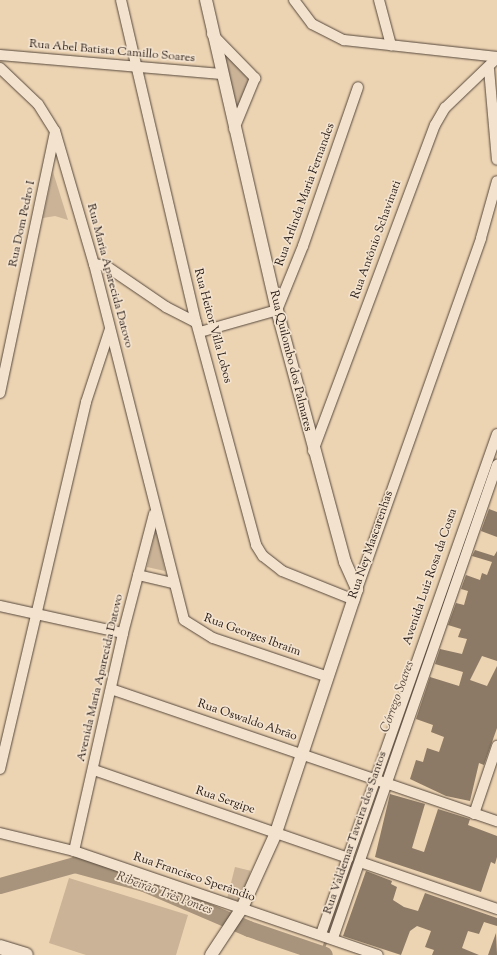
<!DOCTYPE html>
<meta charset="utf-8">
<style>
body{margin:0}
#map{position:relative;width:497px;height:955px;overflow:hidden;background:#ecd3b2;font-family:"Sorts Mill Goudy",serif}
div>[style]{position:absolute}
.green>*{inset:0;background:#cab397;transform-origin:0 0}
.stream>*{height:2.5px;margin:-1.25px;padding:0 1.25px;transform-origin:1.25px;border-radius:1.25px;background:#a8947c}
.river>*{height:16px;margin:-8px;padding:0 8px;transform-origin:8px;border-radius:8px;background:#a8947c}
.building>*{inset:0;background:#8c7a66}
.roads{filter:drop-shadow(0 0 1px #56483c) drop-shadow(0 0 1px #56483c)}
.minor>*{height:10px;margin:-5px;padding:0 5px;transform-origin:5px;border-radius:5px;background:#f3e2cd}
.tertiary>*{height:12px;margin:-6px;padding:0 6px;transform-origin:6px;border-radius:6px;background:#f3e2cd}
.secondary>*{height:14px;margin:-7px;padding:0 7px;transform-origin:7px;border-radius:7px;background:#f3e2cd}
span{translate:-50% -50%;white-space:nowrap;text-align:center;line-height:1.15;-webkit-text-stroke:3.5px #f3e2cd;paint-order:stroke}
.street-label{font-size:12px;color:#241914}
.water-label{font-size:13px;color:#594a3e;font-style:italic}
</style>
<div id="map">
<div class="green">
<div style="clip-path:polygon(222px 47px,251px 79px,237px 116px)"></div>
<div style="clip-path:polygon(53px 172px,68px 220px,55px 216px,43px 218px)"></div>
<div style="clip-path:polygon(155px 533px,157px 533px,165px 571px,147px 567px)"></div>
<div style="left:235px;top:867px;width:16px;height:32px;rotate:14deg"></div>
<div style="clip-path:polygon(69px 878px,188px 915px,176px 955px,86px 955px,49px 943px)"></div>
</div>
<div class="stream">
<div style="left:327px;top:935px;width:79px;rotate:-71.6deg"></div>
<div style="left:321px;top:953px;width:14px;rotate:-69deg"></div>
</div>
<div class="river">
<div style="left:0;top:886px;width:78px;rotate:-15.6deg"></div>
<div style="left:75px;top:865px;width:72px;rotate:15.4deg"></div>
<div style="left:144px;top:884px;width:114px;rotate:23.2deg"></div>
<div style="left:249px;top:929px;width:80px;rotate:18.9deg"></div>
</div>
<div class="building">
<div style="clip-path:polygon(489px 509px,497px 512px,497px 537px,481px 531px)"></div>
<div style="clip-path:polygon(475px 550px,494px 556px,497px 551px,497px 661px,482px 656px,470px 680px,487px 686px,497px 666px,497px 728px,484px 765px,479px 763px,470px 801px,446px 796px,410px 779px,416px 760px,423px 762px,427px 748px,439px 752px,444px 737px,431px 732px,433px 725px,416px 719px,430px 677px,459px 686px,463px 672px,435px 664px,440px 649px,462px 654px,467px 639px,458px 637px,461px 629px,448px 625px,456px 603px,464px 605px,468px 591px,461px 589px,466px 575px,480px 580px,482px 573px,487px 575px,492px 562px,472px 556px)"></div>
<div style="clip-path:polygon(390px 794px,425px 804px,412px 848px,424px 852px,438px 809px,470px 819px,468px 825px,497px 836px,497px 857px,495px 864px,491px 862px,481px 892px,375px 857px)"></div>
<div style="clip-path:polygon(366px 871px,392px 881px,391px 884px,397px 887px,393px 900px,404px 907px,418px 911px,425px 893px,497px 918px,497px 926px,484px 922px,479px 934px,468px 931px,462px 948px,479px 955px,432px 955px,434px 950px,425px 947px,431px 931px,417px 926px,410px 931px,401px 955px,343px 936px)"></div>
<div style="clip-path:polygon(496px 933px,497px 955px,488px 955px)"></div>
</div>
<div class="roads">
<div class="minor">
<div style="left:121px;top:0;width:331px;rotate:76.9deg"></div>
<div style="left:196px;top:322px;width:231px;rotate:74.9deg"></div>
<div style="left:256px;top:545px;width:13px;rotate:58deg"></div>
<div style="left:263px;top:556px;width:24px;rotate:38deg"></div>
<div style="left:282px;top:571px;width:78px;rotate:21.9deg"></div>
<div style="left:294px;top:0;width:30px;rotate:53deg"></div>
<div style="left:312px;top:24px;width:36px;rotate:27deg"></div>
<div style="left:344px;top:40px;width:154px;rotate:6.3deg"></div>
<div style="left:379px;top:0;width:47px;rotate:75.1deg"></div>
<div style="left:212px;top:34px;width:62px;rotate:45.7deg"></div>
<div style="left:255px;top:78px;width:55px;rotate:112.4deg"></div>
<div style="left:0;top:55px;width:222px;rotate:4.9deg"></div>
<div style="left:0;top:68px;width:52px;rotate:43.5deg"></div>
<div style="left:38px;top:104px;width:32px;rotate:58deg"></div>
<div style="left:55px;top:131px;width:139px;rotate:73.7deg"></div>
<div style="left:94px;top:264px;width:367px;rotate:75.8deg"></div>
<div style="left:184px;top:620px;width:34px;rotate:32deg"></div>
<div style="left:213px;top:638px;width:121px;rotate:18.7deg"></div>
<div style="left:489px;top:69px;width:91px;rotate:85deg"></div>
<div style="left:94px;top:264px;width:12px;rotate:9deg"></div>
<div style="left:106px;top:266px;width:73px;rotate:34.3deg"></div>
<div style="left:166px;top:307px;width:34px;rotate:27deg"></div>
<div style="left:200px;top:332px;width:80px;rotate:-15.9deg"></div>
<div style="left:277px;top:310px;width:69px;rotate:-67.9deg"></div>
<div style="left:303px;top:246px;width:168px;rotate:-70.9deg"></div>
<div style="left:0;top:393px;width:267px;rotate:-78.1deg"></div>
<div style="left:313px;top:451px;width:348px;rotate:-69.5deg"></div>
<div style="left:435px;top:125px;width:20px;rotate:-60deg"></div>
<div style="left:445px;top:108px;width:72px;rotate:-43.9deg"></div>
<div style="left:138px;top:575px;width:36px;rotate:13deg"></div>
<div style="left:357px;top:589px;width:372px;rotate:-70.5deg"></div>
<div style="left:481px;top:238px;width:59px;rotate:-74.3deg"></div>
<div style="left:0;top:606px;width:126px;rotate:12.4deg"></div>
<div style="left:111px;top:689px;width:408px;rotate:18.9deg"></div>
<div style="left:0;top:769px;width:377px;rotate:-76.8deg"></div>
<div style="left:86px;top:402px;width:77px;rotate:-71.8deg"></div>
<div style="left:94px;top:770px;width:269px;rotate:19.1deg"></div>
<div style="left:474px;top:814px;width:72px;rotate:-71.3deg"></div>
<div style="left:0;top:833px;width:76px;rotate:13.7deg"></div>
<div style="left:74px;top:851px;width:321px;rotate:18.9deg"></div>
<div style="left:74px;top:851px;width:223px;rotate:-77.3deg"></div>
<div style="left:123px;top:633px;width:123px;rotate:-75.4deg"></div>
<div style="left:360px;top:862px;width:145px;rotate:18.9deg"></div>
<div style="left:321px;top:934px;width:530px;rotate:-70.61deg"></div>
<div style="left:333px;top:938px;width:501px;rotate:-70.88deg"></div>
</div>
<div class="tertiary">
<div style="left:206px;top:0;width:318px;rotate:77.1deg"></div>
<div style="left:277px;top:310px;width:261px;rotate:74.9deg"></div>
<div style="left:345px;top:562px;width:30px;rotate:66deg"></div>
<div style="left:357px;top:589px;width:257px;rotate:108.4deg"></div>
<div style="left:276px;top:833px;width:82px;rotate:114.4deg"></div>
<div style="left:242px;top:908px;width:56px;rotate:123.4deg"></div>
</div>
<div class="secondary">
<div style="left:0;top:947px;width:27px;rotate:17deg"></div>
</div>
</div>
<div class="street-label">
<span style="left:112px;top:52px;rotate:5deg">Rua Abel Batista Camillo Soares</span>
<span style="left:306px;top:195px;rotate:-70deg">Rua Arlinda Maria Fernandes</span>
<span style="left:23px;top:224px;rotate:-78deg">Rua Dom Pedro I</span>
<span style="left:377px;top:240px;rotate:-70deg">Rua Antônio Schavinati</span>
<span style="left:109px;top:276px;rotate:75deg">Rua Maria Aparecida Datovo</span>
<span style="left:212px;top:326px;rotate:75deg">Rua Heitor Villa Lobos</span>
<span style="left:290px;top:361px;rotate:76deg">Rua Quilombo dos Palmares</span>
<span style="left:372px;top:545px;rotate:-71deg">Rua Ney Mascarenhas</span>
<span style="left:431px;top:577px;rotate:-71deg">Avenida Luiz Rosa da Costa</span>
<span style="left:252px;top:636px;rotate:20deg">Rua Georges Ibraim</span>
<span style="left:101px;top:678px;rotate:-77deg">Avenida Maria Aparecida Datovo</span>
<span style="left:247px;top:721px;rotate:19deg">Rua Oswaldo Abrão</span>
<span style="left:225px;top:801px;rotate:19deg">Rua Sergipe</span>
<span style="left:356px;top:833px;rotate:-71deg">Rua Valdemar Taveira dos Santos</span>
<span style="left:194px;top:878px;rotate:19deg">Rua Francisco Sperândio</span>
</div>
<div class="water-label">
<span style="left:398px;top:697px;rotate:-70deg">Córrego Soares</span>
<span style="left:164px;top:894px;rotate:20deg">Ribeirão Três Pontes</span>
</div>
</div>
